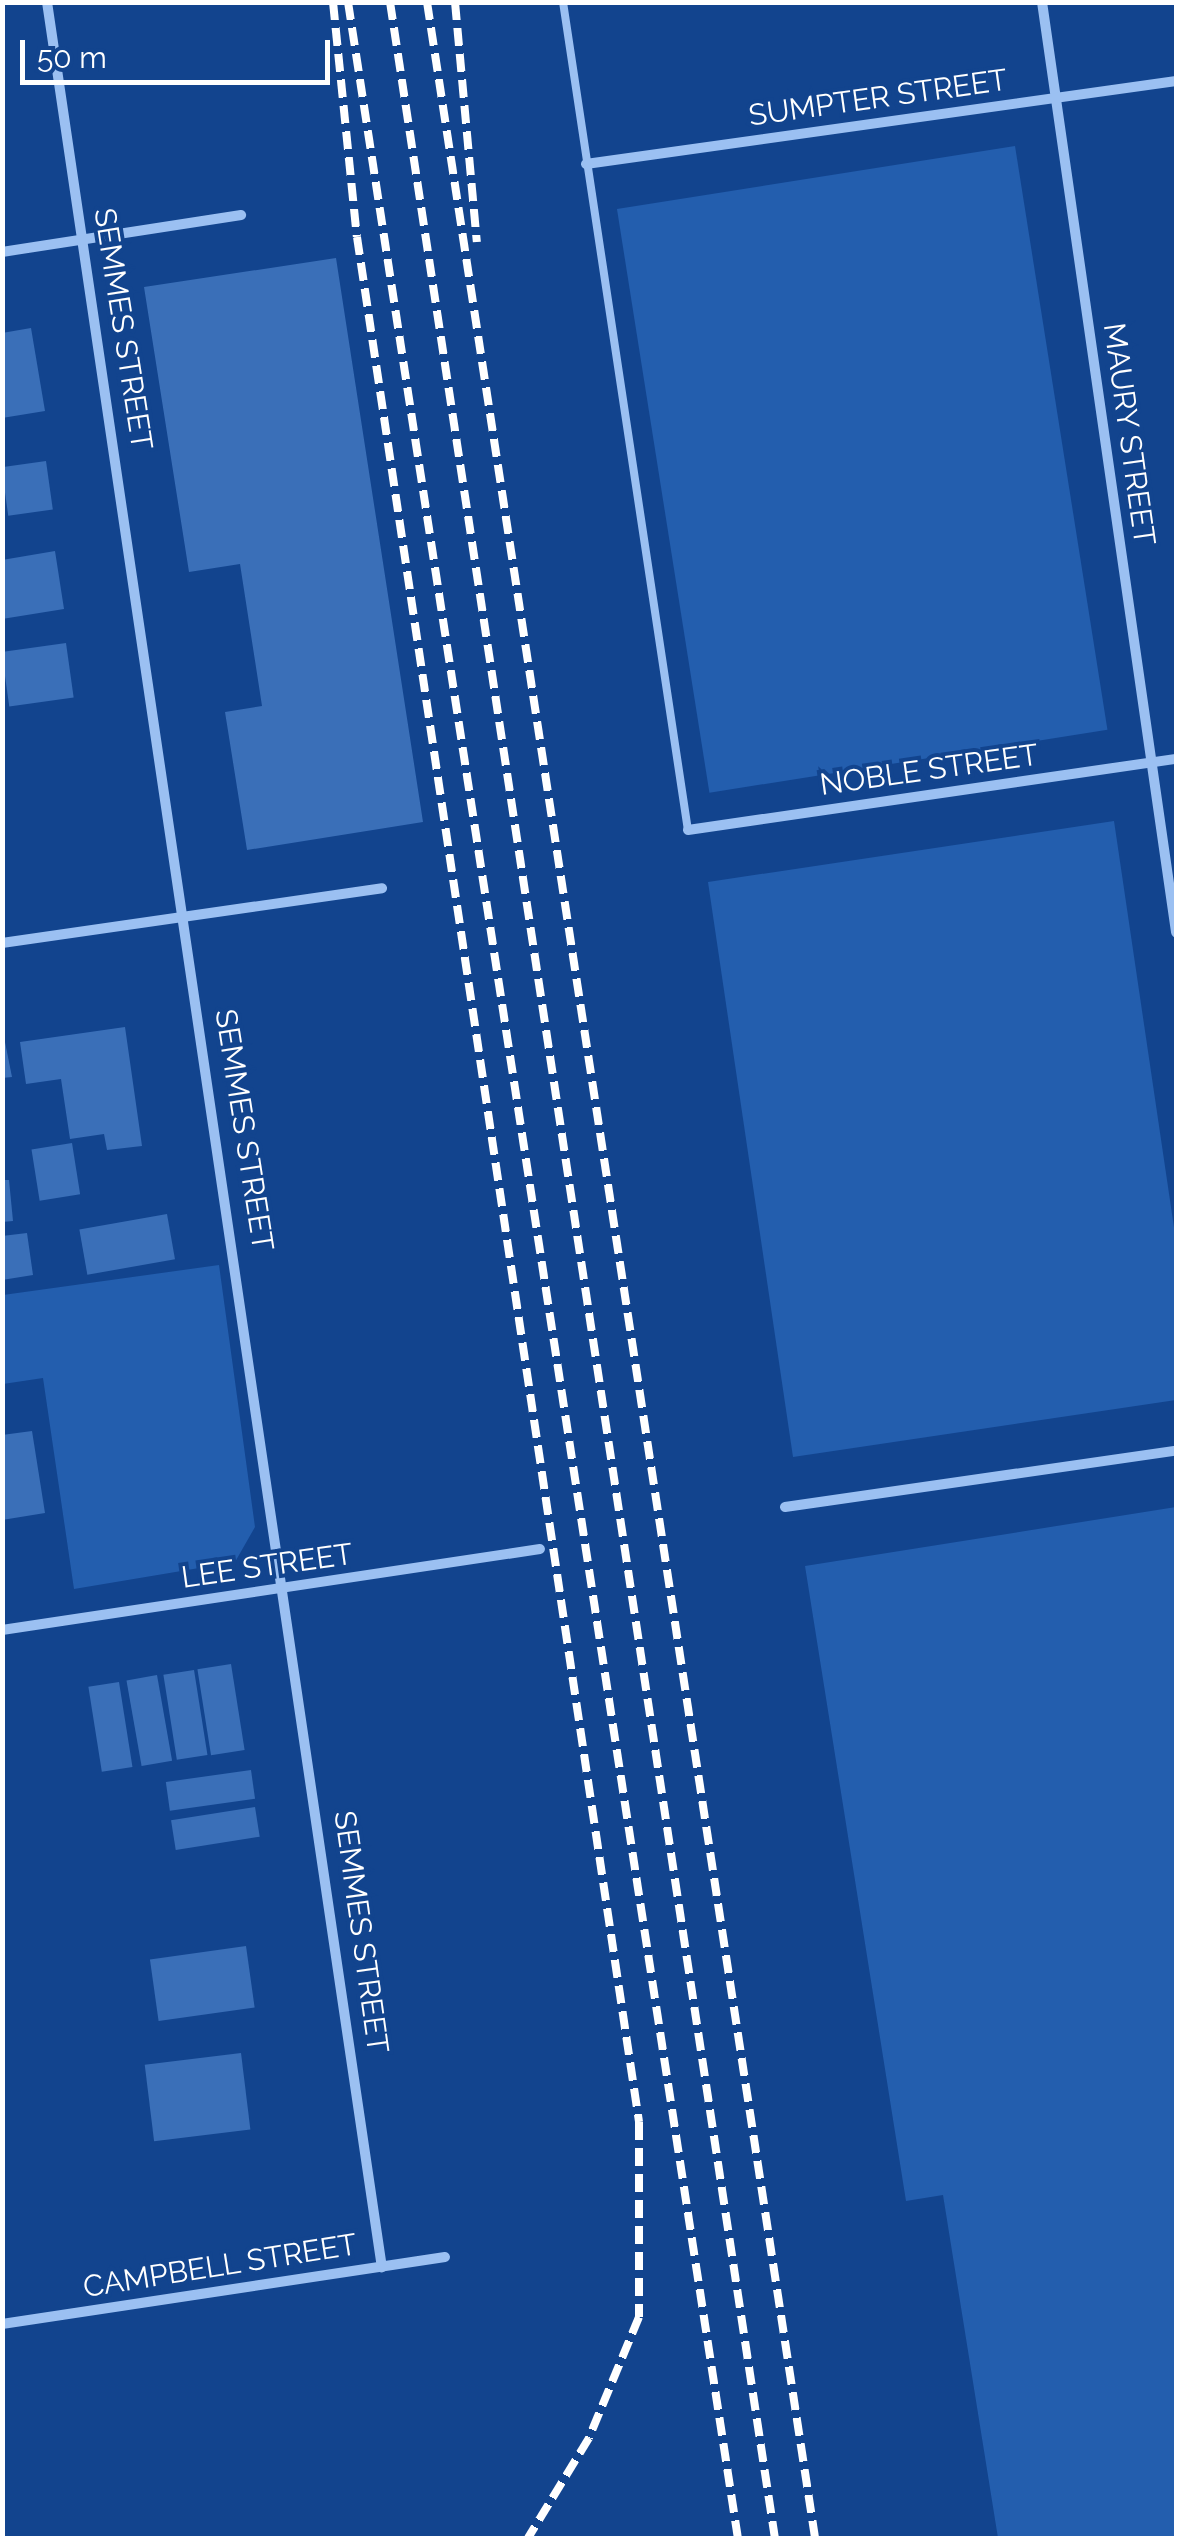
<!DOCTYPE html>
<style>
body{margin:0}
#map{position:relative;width:1179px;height:2541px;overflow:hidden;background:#12448e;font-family:Raleway,sans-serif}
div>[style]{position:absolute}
.green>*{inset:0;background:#235eae;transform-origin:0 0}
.building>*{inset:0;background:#3a6fb8;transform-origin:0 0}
.service>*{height:8px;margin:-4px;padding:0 4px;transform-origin:4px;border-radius:4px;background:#9bc0f2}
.minor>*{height:10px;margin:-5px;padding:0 5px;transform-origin:5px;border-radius:5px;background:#9bc0f2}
.rail>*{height:8px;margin-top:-4px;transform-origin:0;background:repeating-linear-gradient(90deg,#fff 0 18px,transparent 0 26px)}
span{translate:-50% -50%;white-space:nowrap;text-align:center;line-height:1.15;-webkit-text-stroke:8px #12448e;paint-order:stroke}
.street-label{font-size:30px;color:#fff}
.frame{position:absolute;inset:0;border:5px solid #fff;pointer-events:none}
.scale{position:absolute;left:20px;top:40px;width:310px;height:45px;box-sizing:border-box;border:5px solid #fff;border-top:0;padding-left:12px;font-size:30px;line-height:35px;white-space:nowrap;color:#fff;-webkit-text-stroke:8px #12448e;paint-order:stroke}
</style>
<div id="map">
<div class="green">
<div style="left:1015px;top:146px;width:591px;height:403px;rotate:81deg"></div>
<div style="clip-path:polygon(1114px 821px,1176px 1241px,1176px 1400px,793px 1457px,708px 882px)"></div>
<div style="clip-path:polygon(219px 1265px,255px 1527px,235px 1562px,74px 1589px,43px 1378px,3px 1384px,3px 1295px)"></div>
<div style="clip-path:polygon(1176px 1507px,1176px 2538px,998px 2538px,943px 2195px,906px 2201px,805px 1566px)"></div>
</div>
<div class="building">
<div style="clip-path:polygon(336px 258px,423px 822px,247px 850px,225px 712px,262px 706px,240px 564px,189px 572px,144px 287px)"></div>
<div style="clip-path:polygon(31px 328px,45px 411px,2px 418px,2px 333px)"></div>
<div style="left:46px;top:461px;width:49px;height:45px;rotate:82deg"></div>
<div style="clip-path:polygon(55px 551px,64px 609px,2px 619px,2px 560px)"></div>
<div style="left:66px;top:643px;width:55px;height:65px;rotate:82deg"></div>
<div style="clip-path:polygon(2px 1027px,12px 1077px,2px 1078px)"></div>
<div style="clip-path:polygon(125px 1027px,142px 1146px,107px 1150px,104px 1134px,70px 1139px,61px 1079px,26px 1084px,20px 1042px)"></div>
<div style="left:72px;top:1143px;width:52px;height:41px;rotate:81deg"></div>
<div style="clip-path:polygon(2px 1180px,9px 1180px,13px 1221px,2px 1222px)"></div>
<div style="left:167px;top:1214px;width:46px;height:89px;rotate:80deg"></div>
<div style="clip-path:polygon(27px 1233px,33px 1275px,2px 1280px,2px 1236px)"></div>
<div style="clip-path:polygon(32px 1431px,45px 1513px,2px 1520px,2px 1435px)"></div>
<div style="left:231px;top:1664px;width:87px;height:34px;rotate:81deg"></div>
<div style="left:194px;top:1670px;width:86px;height:31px;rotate:81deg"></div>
<div style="left:157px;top:1675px;width:87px;height:31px;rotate:80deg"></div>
<div style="left:119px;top:1682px;width:86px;height:31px;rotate:81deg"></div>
<div style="left:251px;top:1770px;width:29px;height:86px;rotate:82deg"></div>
<div style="left:255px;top:1807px;width:30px;height:85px;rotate:81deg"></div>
<div style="left:246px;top:1946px;width:62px;height:97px;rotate:82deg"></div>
<div style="left:241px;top:2053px;width:77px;height:97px;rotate:83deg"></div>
</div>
<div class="service">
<div style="left:563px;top:2px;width:837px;rotate:81.42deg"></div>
</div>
<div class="minor">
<div style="left:47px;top:2px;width:2290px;rotate:81.59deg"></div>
<div style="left:1042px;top:2px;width:940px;rotate:81.8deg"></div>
<div style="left:586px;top:164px;width:596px;rotate:-8.01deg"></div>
<div style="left:2px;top:252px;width:242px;rotate:-8.8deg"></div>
<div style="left:688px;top:830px;width:493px;rotate:-8.3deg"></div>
<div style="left:2px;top:943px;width:384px;rotate:-8.2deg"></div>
<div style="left:785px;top:1507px;width:395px;rotate:-8.2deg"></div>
<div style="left:2px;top:1630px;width:544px;rotate:-8.56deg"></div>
<div style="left:2px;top:2324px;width:448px;rotate:-8.6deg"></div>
</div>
<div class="rail">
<div style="left:333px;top:2px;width:236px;rotate:84.2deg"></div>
<div style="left:357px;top:237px;width:1906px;rotate:81.49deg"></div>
<div style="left:639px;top:2122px;width:195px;rotate:90deg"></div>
<div style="left:639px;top:2317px;width:131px;rotate:112.5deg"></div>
<div style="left:589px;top:2438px;width:117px;rotate:121.4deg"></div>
<div style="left:348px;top:2px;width:2566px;rotate:81.26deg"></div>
<div style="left:390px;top:2px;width:2565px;rotate:81.37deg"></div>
<div style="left:427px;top:2px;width:2566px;rotate:81.3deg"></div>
<div style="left:455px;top:2px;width:241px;rotate:84.8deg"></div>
</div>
<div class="street-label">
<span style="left:878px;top:98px;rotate:-8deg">SUMPTER STREET</span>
<span style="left:123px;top:329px;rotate:81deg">SEMMES STREET</span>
<span style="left:1129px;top:434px;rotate:82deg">MAURY STREET</span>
<span style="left:929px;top:770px;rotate:-8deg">NOBLE STREET</span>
<span style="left:244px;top:1130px;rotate:81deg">SEMMES STREET</span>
<span style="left:267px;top:1566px;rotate:-8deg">LEE STREET</span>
<span style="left:361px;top:1932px;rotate:82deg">SEMMES STREET</span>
<span style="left:220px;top:2266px;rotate:-9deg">CAMPBELL STREET</span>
</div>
<div class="frame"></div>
<div class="scale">50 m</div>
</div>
